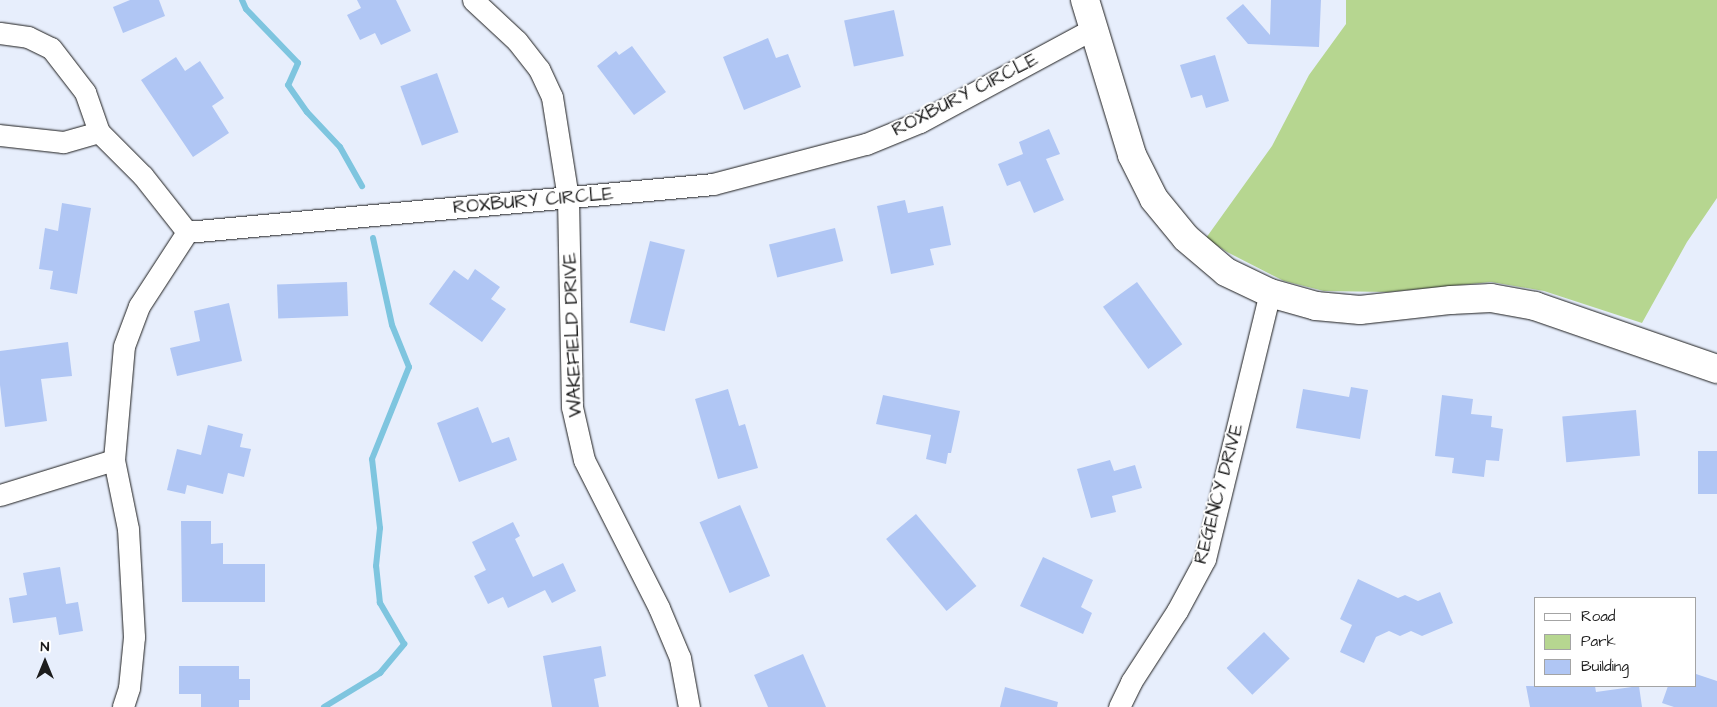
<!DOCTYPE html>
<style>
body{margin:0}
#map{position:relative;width:1717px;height:707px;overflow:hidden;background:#e7eefc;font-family:"Architects Daughter",sans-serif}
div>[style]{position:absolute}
.green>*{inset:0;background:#b6d690}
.stream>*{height:6px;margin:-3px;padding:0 3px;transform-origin:3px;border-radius:3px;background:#7ec5df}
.building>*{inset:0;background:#b0c6f4;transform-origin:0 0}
.roads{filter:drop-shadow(0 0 1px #1c1c1c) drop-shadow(0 0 1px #1c1c1c)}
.street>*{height:21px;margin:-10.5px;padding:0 10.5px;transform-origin:10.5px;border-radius:10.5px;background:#fff}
.secondary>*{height:28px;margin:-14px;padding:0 14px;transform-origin:14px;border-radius:14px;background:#fff}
span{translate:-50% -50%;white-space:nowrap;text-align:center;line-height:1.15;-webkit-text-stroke:4px #fff;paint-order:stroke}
.street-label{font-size:19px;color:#1c1c1c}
.legend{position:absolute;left:1534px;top:597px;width:162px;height:90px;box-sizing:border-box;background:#fff;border:1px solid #a4a4a4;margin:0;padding:6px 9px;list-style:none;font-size:15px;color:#1c1c1c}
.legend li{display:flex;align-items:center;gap:10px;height:25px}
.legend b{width:25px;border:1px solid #a4a4a4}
.north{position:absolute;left:20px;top:637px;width:50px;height:50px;-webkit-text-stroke:4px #fff;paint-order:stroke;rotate:0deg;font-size:14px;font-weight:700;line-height:20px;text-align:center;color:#1c1c1c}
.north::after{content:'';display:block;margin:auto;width:18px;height:22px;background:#1c1c1c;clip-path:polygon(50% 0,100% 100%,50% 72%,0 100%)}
</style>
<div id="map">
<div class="green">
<div style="clip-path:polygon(1346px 0,1717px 0,1717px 198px,1687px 242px,1642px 323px,1544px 291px,1491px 282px,1388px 292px,1324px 291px,1284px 281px,1227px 252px,1206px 238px,1272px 146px,1309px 75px,1346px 24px)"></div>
</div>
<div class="stream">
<div style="left:242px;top:0;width:10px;rotate:66deg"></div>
<div style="left:246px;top:9px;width:75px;rotate:46.1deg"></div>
<div style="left:298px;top:63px;width:24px;rotate:114deg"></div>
<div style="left:288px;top:85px;width:33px;rotate:55deg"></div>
<div style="left:307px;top:112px;width:48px;rotate:46.7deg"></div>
<div style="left:340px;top:147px;width:45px;rotate:60.6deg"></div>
<div style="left:324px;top:707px;width:66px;rotate:-31.3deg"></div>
<div style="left:380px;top:673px;width:38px;rotate:-50deg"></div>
<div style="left:404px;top:644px;width:48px;rotate:-120.3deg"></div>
<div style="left:380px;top:603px;width:37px;rotate:-96deg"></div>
<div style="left:376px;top:566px;width:38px;rotate:-84deg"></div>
<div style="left:380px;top:528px;width:69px;rotate:-96.6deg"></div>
<div style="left:372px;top:459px;width:99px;rotate:-68.1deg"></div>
<div style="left:409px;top:367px;width:45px;rotate:-112deg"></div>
<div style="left:392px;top:325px;width:89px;rotate:-102.3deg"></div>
</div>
<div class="building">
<div style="clip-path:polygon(130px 0,159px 0,165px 16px,123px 33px,113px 7px)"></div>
<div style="clip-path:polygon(357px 0,396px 0,411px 31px,381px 45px,375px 33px,360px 40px,347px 15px,361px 8px)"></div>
<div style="clip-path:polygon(1271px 0,1321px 0,1319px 47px,1248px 44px,1226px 18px,1243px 4px,1270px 35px)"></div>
<div style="left:894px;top:10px;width:47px;height:51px;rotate:78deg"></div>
<div style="clip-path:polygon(768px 38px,776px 58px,788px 54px,801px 87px,744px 110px,723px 57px)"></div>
<div style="clip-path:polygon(632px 46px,666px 92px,634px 115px,597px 66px,616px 51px,619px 55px)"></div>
<div style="clip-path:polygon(1215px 55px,1229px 101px,1206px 108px,1202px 95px,1191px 98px,1180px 65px)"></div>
<div style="clip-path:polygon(176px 57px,185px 71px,200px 61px,224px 98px,212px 106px,229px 133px,193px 157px,141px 80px)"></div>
<div style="left:437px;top:73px;width:63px;height:39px;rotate:70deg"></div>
<div style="clip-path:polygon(1049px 129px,1060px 154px,1046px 159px,1064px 200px,1034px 213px,1020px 181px,1007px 186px,998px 164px,1023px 154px,1019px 142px)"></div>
<div style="clip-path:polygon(905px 200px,908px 213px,943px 206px,951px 245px,930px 249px,934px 265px,891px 274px,877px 206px)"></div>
<div style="clip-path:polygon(62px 203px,91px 208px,77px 294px,50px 289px,53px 271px,39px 269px,45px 228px,58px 231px)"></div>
<div style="left:835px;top:228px;width:34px;height:68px;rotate:76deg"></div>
<div style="left:650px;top:241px;width:36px;height:84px;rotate:14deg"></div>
<div style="clip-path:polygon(475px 269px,500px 287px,491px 299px,506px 309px,482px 342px,429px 304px,454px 270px,468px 280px)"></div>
<div style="left:347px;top:282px;width:34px;height:70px;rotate:88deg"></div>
<div style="left:1137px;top:282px;width:77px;height:42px;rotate:54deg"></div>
<div style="clip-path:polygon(229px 303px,242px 361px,177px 376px,170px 348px,200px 341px,194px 311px)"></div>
<div style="clip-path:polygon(68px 342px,72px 376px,41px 379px,47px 421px,5px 427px,0 385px,0 351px)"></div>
<div style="clip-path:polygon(1351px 387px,1368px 390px,1360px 439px,1296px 428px,1303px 389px,1349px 397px)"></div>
<div style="clip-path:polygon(728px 389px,739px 426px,745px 424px,758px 468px,718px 479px,695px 399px)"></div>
<div style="clip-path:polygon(883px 395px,960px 411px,951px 453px,948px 453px,946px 464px,926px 459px,931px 435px,876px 424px)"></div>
<div style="clip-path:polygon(1442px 395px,1473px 399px,1471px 414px,1492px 416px,1491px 427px,1503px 429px,1499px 461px,1486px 460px,1484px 477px,1452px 473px,1454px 458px,1435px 456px)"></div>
<div style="clip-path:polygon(478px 407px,492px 443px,509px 437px,517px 460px,459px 482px,437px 423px)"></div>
<div style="left:1636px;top:410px;width:46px;height:74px;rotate:85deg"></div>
<div style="clip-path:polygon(208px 425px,243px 434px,240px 447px,251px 449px,244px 477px,228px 473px,223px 494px,187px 485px,185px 494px,167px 490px,177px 449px,201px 455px)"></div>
<div style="left:1698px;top:451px;width:19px;height:43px"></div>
<div style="clip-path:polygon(1110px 460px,1114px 471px,1135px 465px,1142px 488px,1112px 496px,1116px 512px,1091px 518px,1077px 469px)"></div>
<div style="left:740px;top:505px;width:77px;height:44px;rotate:67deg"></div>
<div style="left:916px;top:514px;width:94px;height:39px;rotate:50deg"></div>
<div style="clip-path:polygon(181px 521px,211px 521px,211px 544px,223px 543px,223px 564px,265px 564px,265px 602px,182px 602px)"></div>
<div style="clip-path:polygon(513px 522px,520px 536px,515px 539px,533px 577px,563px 563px,576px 591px,552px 603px,545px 590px,508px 608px,503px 597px,488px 604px,474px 576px,486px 570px,472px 542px)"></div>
<div style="clip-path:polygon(1043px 557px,1093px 580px,1081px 607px,1092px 613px,1083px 634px,1020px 606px)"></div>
<div style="clip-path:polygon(60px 567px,66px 604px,78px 602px,83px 631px,59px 635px,56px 617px,13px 623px,9px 598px,27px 595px,23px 573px)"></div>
<div style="clip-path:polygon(1358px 579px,1398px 598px,1405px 595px,1418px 601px,1440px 592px,1453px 623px,1422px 636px,1411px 631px,1400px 636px,1389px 631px,1376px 637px,1364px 663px,1340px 652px,1352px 625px,1340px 619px)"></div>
<div style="left:1264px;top:632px;width:37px;height:52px;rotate:46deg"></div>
<div style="clip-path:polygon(601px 646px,606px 676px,594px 679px,599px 707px,552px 707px,543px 656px)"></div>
<div style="clip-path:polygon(803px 654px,826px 707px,768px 707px,754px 675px)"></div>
<div style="clip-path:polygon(179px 666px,239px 666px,239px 679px,250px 679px,250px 700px,239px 700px,239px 707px,201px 707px,201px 694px,179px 694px)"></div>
<div style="clip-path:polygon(1696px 674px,1717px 681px,1717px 707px,1674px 707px,1662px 703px,1668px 686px,1696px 686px)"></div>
<div style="clip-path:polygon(1526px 686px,1595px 686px,1596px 692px,1639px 686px,1642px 707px,1530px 707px)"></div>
<div style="clip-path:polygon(1005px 687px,1058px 702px,1057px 707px,1000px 707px)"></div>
</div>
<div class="roads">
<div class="street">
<div style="left:473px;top:0;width:60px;rotate:43deg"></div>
<div style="left:517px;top:41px;width:36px;rotate:52deg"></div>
<div style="left:539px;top:69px;width:31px;rotate:65deg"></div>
<div style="left:552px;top:97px;width:102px;rotate:81deg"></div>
<div style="left:568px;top:198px;width:209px;rotate:88.9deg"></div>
<div style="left:572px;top:407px;width:54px;rotate:77.2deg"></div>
<div style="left:584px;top:460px;width:166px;rotate:63.1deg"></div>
<div style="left:659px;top:608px;width:54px;rotate:67.2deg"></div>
<div style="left:680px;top:658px;width:50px;rotate:79.6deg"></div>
<div style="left:0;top:33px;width:28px;rotate:8deg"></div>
<div style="left:28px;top:37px;width:25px;rotate:26deg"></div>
<div style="left:51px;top:48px;width:56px;rotate:52.3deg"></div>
<div style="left:85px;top:92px;width:42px;rotate:70.7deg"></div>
<div style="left:99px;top:132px;width:37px;rotate:164deg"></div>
<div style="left:63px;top:142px;width:63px;rotate:-173.7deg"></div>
<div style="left:99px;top:132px;width:62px;rotate:45deg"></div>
<div style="left:143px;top:176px;width:71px;rotate:51.8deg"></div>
<div style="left:114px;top:460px;width:114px;rotate:-85deg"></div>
<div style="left:124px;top:346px;width:43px;rotate:-69.4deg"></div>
<div style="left:139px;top:306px;width:88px;rotate:-57deg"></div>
<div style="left:187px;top:232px;width:528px;rotate:-5.21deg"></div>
<div style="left:713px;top:184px;width:158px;rotate:-14.7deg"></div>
<div style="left:866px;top:144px;width:58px;rotate:-22.2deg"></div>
<div style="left:920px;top:122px;width:196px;rotate:-28.3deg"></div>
<div style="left:0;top:495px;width:119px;rotate:-17.1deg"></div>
<div style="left:114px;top:460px;width:70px;rotate:78.5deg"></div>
<div style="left:128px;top:529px;width:108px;rotate:86.8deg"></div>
<div style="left:134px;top:637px;width:51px;rotate:95.6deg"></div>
<div style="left:129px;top:688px;width:20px;rotate:108deg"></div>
<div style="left:1119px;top:707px;width:28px;rotate:-64deg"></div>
<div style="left:1131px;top:682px;width:85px;rotate:-57.1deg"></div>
<div style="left:1177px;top:611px;width:59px;rotate:-61.7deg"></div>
<div style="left:1205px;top:559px;width:274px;rotate:-76.3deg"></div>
</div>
<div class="secondary">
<div style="left:1085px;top:0;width:162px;rotate:73.1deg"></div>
<div style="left:1132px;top:155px;width:49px;rotate:63.4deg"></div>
<div style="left:1154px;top:199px;width:50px;rotate:50.6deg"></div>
<div style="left:1186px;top:238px;width:52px;rotate:40.4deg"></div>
<div style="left:1226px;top:272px;width:49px;rotate:25.5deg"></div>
<div style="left:1270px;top:293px;width:48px;rotate:15.8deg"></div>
<div style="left:1316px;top:306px;width:44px;rotate:5.2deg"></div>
<div style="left:1360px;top:310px;width:92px;rotate:-6.3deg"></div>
<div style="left:1451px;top:300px;width:40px;rotate:-2.9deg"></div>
<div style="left:1491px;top:298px;width:45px;rotate:10.3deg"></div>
<div style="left:1535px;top:306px;width:193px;rotate:19.1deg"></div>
</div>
</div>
<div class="street-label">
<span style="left:965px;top:95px;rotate:-27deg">ROXBURY CIRCLE</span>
<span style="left:533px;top:201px;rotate:-5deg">ROXBURY CIRCLE</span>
<span style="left:573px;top:335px;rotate:-92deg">WAKEFIELD DRIVE</span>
<span style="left:1219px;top:494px;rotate:-75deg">REGENCY DRIVE</span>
</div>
<ul class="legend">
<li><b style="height:6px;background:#fff"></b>Road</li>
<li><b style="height:14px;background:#b6d690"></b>Park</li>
<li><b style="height:14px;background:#b0c6f4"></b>Building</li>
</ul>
<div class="north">N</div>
</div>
